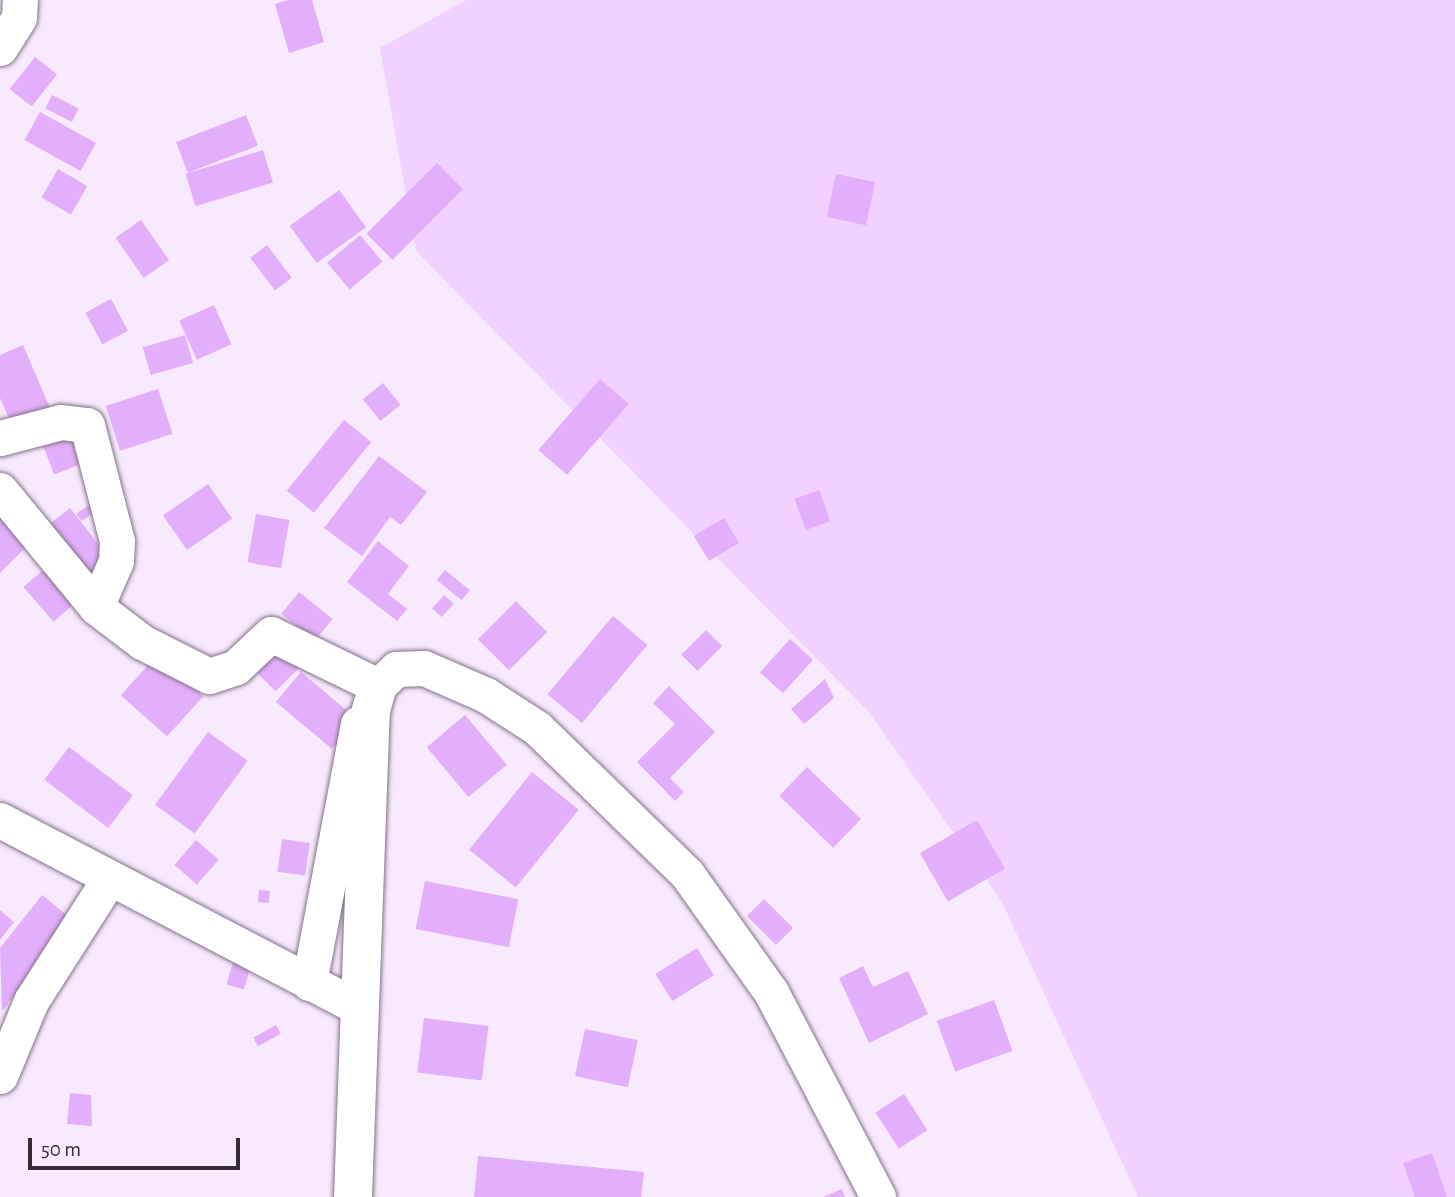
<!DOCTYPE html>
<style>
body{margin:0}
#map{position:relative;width:1455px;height:1197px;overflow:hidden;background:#f7e9fe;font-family:"Alegreya Sans",sans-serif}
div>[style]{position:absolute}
.green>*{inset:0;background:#f0d1ff}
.building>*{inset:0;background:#e3aefb;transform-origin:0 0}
.roads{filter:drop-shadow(0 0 2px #817587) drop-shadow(0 0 2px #817587)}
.street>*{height:35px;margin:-17.5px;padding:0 17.5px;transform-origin:17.5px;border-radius:17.5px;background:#fff}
.secondary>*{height:38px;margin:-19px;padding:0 19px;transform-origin:19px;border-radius:19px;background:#fff}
span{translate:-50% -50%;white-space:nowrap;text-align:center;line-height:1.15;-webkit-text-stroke:5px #f7e9fe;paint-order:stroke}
.scale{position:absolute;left:28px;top:1138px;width:212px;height:32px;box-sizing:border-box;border:4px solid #332e35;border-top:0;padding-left:9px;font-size:21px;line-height:24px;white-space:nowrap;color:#332e35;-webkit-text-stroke:5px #f7e9fe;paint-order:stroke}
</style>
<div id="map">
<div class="green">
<div style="clip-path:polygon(466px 0,1455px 0,1455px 1197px,1138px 1197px,1002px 902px,869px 712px,416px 251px,380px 48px)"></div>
</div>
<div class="building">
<div style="clip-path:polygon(288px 0,312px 0,324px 42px,289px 53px,275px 4px)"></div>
<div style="left:35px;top:57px;width:28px;height:41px;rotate:38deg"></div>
<div style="left:52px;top:95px;width:30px;height:15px;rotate:27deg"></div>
<div style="left:40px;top:112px;width:64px;height:32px;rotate:29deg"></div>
<div style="left:246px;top:115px;width:33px;height:75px;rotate:69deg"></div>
<div style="left:263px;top:150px;width:34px;height:81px;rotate:73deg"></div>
<div style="left:437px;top:163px;width:37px;height:100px;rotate:45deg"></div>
<div style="left:58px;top:169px;width:34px;height:33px;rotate:30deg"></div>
<div style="left:836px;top:174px;width:40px;height:44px;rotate:12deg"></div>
<div style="left:339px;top:190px;width:46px;height:61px;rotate:54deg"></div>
<div style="left:141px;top:220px;width:49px;height:31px;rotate:55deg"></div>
<div style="left:360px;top:235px;width:35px;height:43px;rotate:50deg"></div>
<div style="left:267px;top:245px;width:41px;height:21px;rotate:53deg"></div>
<div style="left:111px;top:299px;width:36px;height:29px;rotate:62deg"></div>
<div style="left:214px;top:305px;width:43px;height:38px;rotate:66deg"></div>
<div style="left:185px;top:335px;width:29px;height:44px;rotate:74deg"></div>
<div style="clip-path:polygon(23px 345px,50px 408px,12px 425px,0 398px,0 355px)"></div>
<div style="left:600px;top:379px;width:38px;height:94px;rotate:41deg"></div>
<div style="left:383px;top:383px;width:28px;height:26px;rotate:51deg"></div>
<div style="left:158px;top:389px;width:47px;height:55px;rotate:72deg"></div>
<div style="left:344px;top:420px;width:35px;height:91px;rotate:39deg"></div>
<div style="left:79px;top:422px;width:40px;height:42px;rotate:69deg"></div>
<div style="clip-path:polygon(379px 456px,427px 492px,401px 525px,390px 517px,362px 556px,324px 528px)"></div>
<div style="left:208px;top:484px;width:42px;height:55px;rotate:55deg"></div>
<div style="left:819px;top:490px;width:33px;height:26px;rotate:70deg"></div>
<div style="left:90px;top:504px;width:9px;height:17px;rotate:54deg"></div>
<div style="left:70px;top:508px;width:67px;height:28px;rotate:52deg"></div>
<div style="clip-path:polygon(0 514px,29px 544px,0 573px)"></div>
<div style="left:256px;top:514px;width:34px;height:49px;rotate:10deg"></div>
<div style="left:724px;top:518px;width:29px;height:35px;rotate:59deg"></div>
<div style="clip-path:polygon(378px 541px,409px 566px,388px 594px,407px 609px,397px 621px,347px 582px)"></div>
<div style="left:43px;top:570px;width:46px;height:26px;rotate:49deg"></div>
<div style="left:445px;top:570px;width:32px;height:13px;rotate:39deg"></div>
<div style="left:299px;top:592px;width:43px;height:28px;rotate:39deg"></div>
<div style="left:444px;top:595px;width:13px;height:18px;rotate:42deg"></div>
<div style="left:516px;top:601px;width:44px;height:54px;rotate:45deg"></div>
<div style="left:613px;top:616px;width:45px;height:102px;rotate:40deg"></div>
<div style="left:706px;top:630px;width:23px;height:35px;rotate:45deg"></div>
<div style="left:790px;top:639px;width:31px;height:45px;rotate:42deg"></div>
<div style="left:277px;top:646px;width:31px;height:33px;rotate:45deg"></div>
<div style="left:157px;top:655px;width:62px;height:54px;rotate:42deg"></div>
<div style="left:301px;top:672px;width:73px;height:39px;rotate:40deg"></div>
<div style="clip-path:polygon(825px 679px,834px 698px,804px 724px,791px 709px)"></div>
<div style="clip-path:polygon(669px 686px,715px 732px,670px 778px,684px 792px,675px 801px,637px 762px,675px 724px,653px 703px)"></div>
<div style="left:465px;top:715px;width:65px;height:50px;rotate:50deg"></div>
<div style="left:208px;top:732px;width:49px;height:90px;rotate:36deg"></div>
<div style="left:69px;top:747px;width:80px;height:41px;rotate:37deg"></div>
<div style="left:807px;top:767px;width:75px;height:40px;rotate:44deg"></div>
<div style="left:532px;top:772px;width:60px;height:100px;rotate:39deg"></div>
<div style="left:977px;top:820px;width:56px;height:66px;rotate:60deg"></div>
<div style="left:282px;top:839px;width:28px;height:33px;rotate:8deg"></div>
<div style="left:196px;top:840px;width:30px;height:33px;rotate:41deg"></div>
<div style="left:425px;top:881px;width:95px;height:49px;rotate:11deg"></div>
<div style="left:259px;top:890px;width:11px;height:12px;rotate:5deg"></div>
<div style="clip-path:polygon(42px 895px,74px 921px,2px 1011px,0 948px)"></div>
<div style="left:764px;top:899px;width:41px;height:24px;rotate:45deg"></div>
<div style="clip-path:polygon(0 910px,14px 922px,0 940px)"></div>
<div style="left:237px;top:948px;width:18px;height:38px;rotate:16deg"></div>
<div style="left:697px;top:948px;width:32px;height:49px;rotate:58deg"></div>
<div style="clip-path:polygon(863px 966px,873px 987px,908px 971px,928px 1014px,869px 1043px,839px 978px)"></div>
<div style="left:994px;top:1000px;width:54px;height:61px;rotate:70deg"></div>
<div style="left:424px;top:1018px;width:65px;height:55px;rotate:7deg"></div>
<div style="left:276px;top:1025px;width:10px;height:26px;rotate:61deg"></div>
<div style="left:585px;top:1029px;width:54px;height:48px;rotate:12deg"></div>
<div style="clip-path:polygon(70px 1093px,91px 1095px,92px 1126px,67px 1124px)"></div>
<div style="left:904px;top:1094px;width:43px;height:34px;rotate:57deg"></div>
<div style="clip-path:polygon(1432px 1153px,1447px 1197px,1415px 1197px,1403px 1163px)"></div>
<div style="clip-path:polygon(478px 1156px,644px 1172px,641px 1197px,474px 1197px)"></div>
<div style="clip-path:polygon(842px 1189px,845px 1197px,823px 1197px)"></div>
</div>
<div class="roads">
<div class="street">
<div style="left:0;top:48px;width:36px;rotate:-58deg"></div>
<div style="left:19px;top:17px;width:17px;rotate:-87deg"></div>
<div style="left:0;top:438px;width:63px;rotate:-14.7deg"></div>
<div style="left:61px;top:422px;width:26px;rotate:7deg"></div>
<div style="left:87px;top:425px;width:120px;rotate:75.5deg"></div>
<div style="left:117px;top:541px;width:20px;rotate:93deg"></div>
<div style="left:116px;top:561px;width:50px;rotate:113.5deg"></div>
<div style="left:0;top:490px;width:151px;rotate:50.6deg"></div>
<div style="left:96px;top:607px;width:58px;rotate:37.3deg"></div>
<div style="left:142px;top:642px;width:75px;rotate:26.9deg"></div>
<div style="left:209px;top:676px;width:28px;rotate:-18deg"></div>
<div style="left:236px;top:667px;width:48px;rotate:-43.3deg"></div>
<div style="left:271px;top:634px;width:119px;rotate:25.9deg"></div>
<div style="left:378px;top:686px;width:25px;rotate:-43deg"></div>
<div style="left:396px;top:669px;width:28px;rotate:-2deg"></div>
<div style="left:424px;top:668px;width:68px;rotate:23.5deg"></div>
<div style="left:486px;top:695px;width:61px;rotate:32.9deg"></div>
<div style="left:537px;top:728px;width:209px;rotate:44.2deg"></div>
<div style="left:687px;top:874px;width:145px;rotate:54.6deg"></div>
<div style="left:771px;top:992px;width:231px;rotate:62.4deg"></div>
<div style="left:0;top:820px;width:406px;rotate:27.6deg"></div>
<div style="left:309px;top:983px;width:264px;rotate:-79.3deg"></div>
<div style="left:0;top:1076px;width:81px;rotate:-67.5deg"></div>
<div style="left:31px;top:1001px;width:145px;rotate:-57.4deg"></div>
</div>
<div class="secondary">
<div style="left:353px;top:1197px;width:487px;rotate:-87.9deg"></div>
<div style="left:371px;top:710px;width:25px;rotate:-74deg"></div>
</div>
</div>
<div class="scale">50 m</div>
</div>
